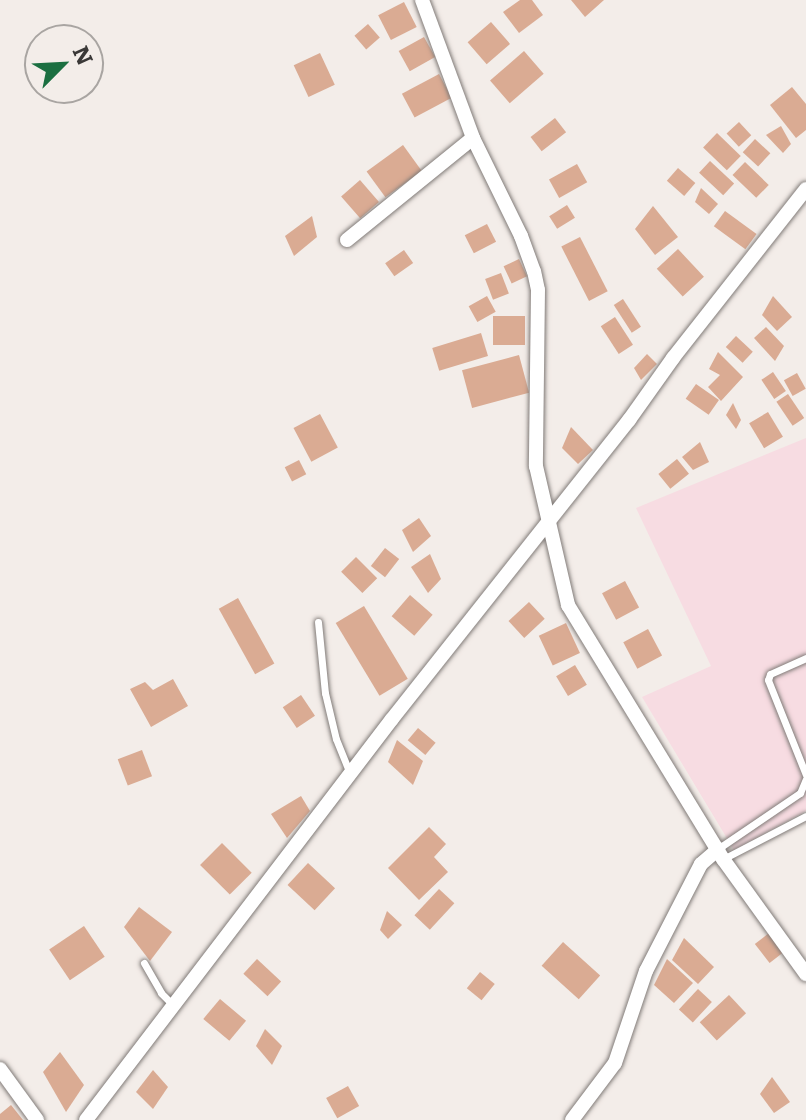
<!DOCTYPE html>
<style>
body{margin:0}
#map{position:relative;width:806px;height:1120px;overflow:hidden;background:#f3ede9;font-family:Literata,serif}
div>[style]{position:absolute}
.industrial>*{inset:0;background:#f7dce2}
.building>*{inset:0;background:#daab93;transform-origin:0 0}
.roads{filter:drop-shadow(0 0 2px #817b78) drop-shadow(0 0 2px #817b78)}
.service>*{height:7px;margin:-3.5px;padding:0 3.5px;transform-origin:3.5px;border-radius:3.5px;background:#fff}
.minor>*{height:14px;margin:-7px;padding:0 7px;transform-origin:7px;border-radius:7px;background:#fff}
span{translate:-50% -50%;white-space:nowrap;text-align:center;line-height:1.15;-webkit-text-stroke:8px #f3ede9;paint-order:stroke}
.north{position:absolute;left:24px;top:24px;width:80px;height:80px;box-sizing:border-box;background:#f3ede9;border:2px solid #a9a5a2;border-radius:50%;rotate:66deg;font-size:22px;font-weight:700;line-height:32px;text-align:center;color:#3a3837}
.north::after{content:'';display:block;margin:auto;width:28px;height:36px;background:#1b6f41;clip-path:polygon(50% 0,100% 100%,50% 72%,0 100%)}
</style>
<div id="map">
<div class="industrial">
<div style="clip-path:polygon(806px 438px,806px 811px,734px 850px,642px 697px,711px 666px,636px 508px)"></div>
</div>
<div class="building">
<div style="clip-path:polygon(520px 0,532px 0,543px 15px,519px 33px,503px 12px)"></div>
<div style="clip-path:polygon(571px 0,604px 0,585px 17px)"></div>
<div style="left:404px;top:2px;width:28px;height:29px;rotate:63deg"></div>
<div style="left:491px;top:22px;width:29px;height:31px;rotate:49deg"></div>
<div style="left:368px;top:24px;width:18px;height:18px;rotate:49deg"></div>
<div style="left:424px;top:37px;width:23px;height:29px;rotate:61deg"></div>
<div style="left:524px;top:51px;width:30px;height:45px;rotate:49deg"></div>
<div style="left:320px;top:53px;width:35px;height:29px;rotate:65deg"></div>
<div style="left:439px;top:74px;width:27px;height:42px;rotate:62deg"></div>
<div style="clip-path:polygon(792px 87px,806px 104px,806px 130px,796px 138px,770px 105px)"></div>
<div style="left:555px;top:118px;width:18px;height:31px;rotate:52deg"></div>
<div style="left:739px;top:122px;width:18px;height:17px;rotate:47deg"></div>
<div style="clip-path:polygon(781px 126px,791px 144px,783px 153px,766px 135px)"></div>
<div style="left:717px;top:133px;width:33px;height:20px;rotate:44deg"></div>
<div style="left:755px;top:139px;width:21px;height:18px;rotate:43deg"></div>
<div style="left:403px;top:145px;width:32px;height:45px;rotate:54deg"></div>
<div style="left:710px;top:161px;width:33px;height:16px;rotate:43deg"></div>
<div style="left:745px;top:162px;width:33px;height:18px;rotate:44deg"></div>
<div style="left:577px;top:164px;width:21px;height:32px;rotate:61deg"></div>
<div style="left:678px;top:168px;width:23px;height:17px;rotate:41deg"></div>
<div style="left:360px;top:180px;width:29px;height:25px;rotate:49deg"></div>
<div style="clip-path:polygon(701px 188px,718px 204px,709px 214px,695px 202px)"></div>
<div style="left:567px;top:205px;width:15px;height:21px;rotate:58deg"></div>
<div style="clip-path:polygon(653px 206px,678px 237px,655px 255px,635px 229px)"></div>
<div style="left:725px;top:211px;width:39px;height:19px;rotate:36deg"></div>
<div style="clip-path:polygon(312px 216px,317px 237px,294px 256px,285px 236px)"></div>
<div style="left:487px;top:224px;width:20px;height:25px;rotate:63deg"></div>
<div style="left:580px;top:237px;width:61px;height:21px;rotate:63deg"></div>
<div style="left:678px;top:249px;width:38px;height:29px;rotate:47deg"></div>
<div style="left:404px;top:250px;width:16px;height:23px;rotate:55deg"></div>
<div style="left:519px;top:259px;width:19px;height:17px;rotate:65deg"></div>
<div style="left:501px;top:273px;width:22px;height:17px;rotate:69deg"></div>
<div style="left:487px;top:296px;width:18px;height:21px;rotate:61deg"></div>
<div style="clip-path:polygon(773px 296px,792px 317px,777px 331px,762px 315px)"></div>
<div style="left:623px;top:299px;width:33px;height:11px;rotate:57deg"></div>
<div style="left:493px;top:316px;width:32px;height:29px"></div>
<div style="left:615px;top:317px;width:33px;height:17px;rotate:57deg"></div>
<div style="clip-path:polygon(766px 327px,784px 346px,775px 361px,754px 338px)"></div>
<div style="left:481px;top:333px;width:24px;height:51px;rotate:73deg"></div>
<div style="left:736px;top:336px;width:23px;height:15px;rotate:43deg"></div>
<div style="clip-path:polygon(718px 352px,743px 377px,721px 401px,708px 387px,720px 375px,709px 369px)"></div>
<div style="clip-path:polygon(647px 354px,657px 364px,641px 380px,634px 368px)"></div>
<div style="left:519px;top:355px;width:39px;height:59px;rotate:75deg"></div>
<div style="left:773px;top:372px;width:23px;height:14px;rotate:56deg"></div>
<div style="left:797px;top:373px;width:18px;height:15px;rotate:61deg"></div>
<div style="left:696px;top:384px;width:28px;height:18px;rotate:35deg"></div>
<div style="left:788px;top:394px;width:29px;height:14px;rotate:56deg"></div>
<div style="clip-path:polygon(733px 403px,741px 420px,736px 429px,726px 415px)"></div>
<div style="left:768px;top:412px;width:29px;height:22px;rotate:59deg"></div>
<div style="left:320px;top:414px;width:38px;height:30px;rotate:62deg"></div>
<div style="clip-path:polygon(571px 427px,593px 450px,578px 464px,562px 448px)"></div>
<div style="clip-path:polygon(700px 442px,709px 462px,693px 470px,682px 457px)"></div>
<div style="left:677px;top:459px;width:19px;height:24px;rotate:51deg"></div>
<div style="left:299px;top:460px;width:16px;height:16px;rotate:63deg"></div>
<div style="clip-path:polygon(419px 518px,431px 536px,413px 552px,402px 530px)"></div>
<div style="left:385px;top:548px;width:18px;height:23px;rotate:38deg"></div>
<div style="clip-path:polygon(430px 554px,441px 579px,428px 593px,411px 567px)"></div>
<div style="left:356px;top:557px;width:30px;height:21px;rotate:45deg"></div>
<div style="left:625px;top:581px;width:30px;height:26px;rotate:62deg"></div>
<div style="left:410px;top:595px;width:30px;height:28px;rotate:41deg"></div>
<div style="left:238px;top:598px;width:75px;height:22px;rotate:61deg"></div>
<div style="left:529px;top:602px;width:23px;height:28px;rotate:47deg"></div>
<div style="left:364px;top:606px;width:85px;height:33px;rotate:59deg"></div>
<div style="left:566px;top:623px;width:33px;height:30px;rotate:65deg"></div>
<div style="left:648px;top:629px;width:30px;height:28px;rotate:62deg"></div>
<div style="left:575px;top:665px;width:23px;height:22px;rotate:59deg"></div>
<div style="clip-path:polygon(173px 679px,188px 706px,151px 727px,130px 689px,145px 682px,153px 690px)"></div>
<div style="left:301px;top:695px;width:25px;height:22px;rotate:56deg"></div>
<div style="left:418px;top:728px;width:23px;height:16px;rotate:40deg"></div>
<div style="clip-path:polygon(397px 740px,423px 761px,413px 785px,388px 762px)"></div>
<div style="left:142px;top:750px;width:28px;height:26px;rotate:69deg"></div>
<div style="clip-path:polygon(301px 796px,310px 811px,287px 838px,271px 814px)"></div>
<div style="clip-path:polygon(429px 827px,446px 844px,434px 857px,448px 872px,419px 900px,388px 868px)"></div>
<div style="left:222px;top:843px;width:42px;height:31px;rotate:45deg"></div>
<div style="left:308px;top:863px;width:37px;height:30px;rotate:43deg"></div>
<div style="left:439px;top:889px;width:21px;height:36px;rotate:43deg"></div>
<div style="clip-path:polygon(139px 907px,172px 932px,150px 961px,124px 927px)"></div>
<div style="clip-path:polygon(387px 911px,402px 925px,388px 939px,380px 930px)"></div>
<div style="left:84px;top:926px;width:37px;height:42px;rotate:56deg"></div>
<div style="left:769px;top:933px;width:24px;height:18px;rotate:52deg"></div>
<div style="clip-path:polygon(684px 938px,714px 967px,698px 984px,672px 960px)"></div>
<div style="left:563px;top:942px;width:50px;height:32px;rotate:42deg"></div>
<div style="left:257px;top:959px;width:33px;height:20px;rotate:43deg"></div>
<div style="clip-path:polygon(667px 959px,693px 983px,674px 1003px,654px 985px)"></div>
<div style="left:480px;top:972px;width:19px;height:21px;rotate:39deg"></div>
<div style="left:698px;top:989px;width:19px;height:28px;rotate:43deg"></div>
<div style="left:729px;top:995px;width:25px;height:40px;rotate:47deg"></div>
<div style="left:220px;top:999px;width:34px;height:26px;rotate:40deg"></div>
<div style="clip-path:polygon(265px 1029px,282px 1046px,272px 1065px,256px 1046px)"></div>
<div style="clip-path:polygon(60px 1052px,84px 1085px,66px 1112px,43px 1072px)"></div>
<div style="clip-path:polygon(153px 1070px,168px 1087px,153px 1109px,136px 1092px)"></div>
<div style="clip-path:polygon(772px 1077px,790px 1102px,774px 1113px,760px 1094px)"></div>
<div style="left:348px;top:1086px;width:23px;height:25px;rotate:61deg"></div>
<div style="clip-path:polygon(11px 1105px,23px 1120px,0 1120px,0 1114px)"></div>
</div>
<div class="roads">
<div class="service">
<div style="left:318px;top:622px;width:71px;rotate:84.4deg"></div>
<div style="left:325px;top:693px;width:47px;rotate:76.6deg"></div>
<div style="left:336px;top:739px;width:38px;rotate:68deg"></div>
<div style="left:806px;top:658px;width:39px;rotate:156deg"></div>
<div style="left:770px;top:674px;width:6px;rotate:108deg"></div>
<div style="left:768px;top:680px;width:102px;rotate:68.2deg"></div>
<div style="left:719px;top:848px;width:98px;rotate:-34.2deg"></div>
<div style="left:800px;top:793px;width:15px;rotate:-67deg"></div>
<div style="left:723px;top:859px;width:93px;rotate:-27.4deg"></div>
<div style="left:144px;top:963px;width:34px;rotate:60deg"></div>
<div style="left:161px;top:993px;width:17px;rotate:45deg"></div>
</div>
<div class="minor">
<div style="left:422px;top:0;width:147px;rotate:69.7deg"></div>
<div style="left:473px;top:138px;width:109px;rotate:63.9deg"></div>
<div style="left:521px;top:236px;width:37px;rotate:70deg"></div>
<div style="left:534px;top:271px;width:19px;rotate:78deg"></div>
<div style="left:538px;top:290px;width:176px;rotate:90.7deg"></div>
<div style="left:536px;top:466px;width:143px;rotate:77deg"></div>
<div style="left:568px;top:605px;width:298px;rotate:58.6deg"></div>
<div style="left:723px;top:859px;width:142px;rotate:54.2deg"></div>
<div style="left:347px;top:240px;width:162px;rotate:-39deg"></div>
<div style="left:0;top:1069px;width:63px;rotate:54deg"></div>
<div style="left:86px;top:1120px;width:504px;rotate:-52.65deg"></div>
<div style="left:392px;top:719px;width:382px;rotate:-51.6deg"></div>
<div style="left:629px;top:420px;width:76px;rotate:-54.6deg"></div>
<div style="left:673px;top:358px;width:215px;rotate:-51.8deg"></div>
<div style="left:572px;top:1120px;width:71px;rotate:-53deg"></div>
<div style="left:615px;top:1063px;width:97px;rotate:-71.4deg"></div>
<div style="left:646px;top:971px;width:120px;rotate:-62.8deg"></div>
<div style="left:701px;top:864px;width:23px;rotate:-41deg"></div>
</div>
</div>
<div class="north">N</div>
</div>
